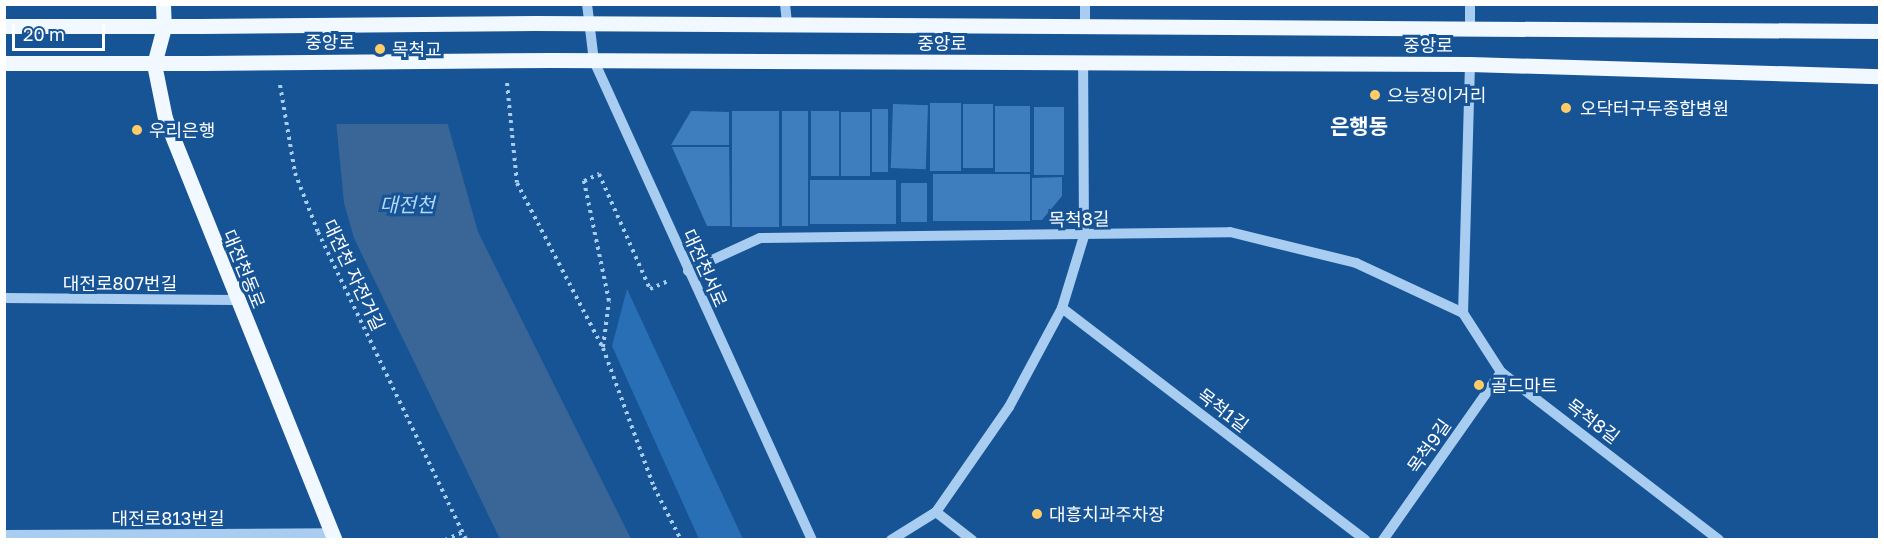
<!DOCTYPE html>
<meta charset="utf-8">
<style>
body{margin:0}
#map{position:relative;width:1884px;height:544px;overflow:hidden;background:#165496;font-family:"Golos Text","Noto Sans KR",sans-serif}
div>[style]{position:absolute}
.green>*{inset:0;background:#296fb5}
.water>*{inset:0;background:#396696}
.pier>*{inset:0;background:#165496}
.building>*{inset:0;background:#3f7ebe;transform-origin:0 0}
.path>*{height:4px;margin-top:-2px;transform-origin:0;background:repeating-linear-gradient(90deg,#a8cdf1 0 3px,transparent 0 7.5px)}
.minor>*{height:10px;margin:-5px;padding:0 5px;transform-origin:5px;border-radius:5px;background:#a8cdf1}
.major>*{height:15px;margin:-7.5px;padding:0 7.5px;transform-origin:7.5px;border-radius:7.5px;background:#f2f8ff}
.major-bridge>*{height:15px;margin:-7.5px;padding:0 7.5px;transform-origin:7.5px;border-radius:7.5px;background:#f2f8ff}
.dots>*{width:16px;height:16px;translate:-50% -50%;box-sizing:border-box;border:3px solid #165496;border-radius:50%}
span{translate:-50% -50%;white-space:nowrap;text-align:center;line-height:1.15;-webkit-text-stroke:6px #165496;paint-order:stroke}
.street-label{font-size:18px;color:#fff}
.poi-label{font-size:18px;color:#fff}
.left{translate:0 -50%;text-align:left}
.water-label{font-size:20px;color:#b4d7f8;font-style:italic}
.quarter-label{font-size:21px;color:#fff;font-weight:700}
.frame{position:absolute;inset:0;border:6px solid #fff;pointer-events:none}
.scale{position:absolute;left:12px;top:24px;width:93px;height:27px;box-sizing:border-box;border:3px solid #fff;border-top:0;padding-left:8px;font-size:18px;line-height:21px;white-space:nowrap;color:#fff;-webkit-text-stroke:4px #165496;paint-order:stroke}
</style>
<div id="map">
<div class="green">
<div style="clip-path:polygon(627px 289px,743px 539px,699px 539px,612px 346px)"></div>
</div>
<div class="water">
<div style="clip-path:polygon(328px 38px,439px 93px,478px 232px,631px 539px,500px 539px,354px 238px,344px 203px)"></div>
</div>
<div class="pier">
<div style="clip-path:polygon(326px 4px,441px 4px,442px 93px,451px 124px,333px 124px)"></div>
</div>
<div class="building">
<div style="left:930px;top:103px;width:31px;height:68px"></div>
<div style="left:893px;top:104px;width:35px;height:64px;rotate:2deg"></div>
<div style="left:963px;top:104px;width:30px;height:64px"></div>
<div style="left:995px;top:106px;width:35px;height:66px"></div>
<div style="left:1034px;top:107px;width:30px;height:68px"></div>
<div style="left:872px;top:109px;width:16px;height:63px"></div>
<div style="clip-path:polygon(691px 111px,729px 112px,729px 145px,671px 145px)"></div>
<div style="left:732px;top:111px;width:47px;height:116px"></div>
<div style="left:782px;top:111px;width:26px;height:115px"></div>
<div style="left:811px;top:111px;width:28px;height:65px"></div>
<div style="left:841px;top:112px;width:29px;height:64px"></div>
<div style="clip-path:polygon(672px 147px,729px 147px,730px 226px,707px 226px)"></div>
<div style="left:933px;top:174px;width:97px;height:47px"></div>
<div style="clip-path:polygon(1062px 177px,1062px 196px,1042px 220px,1032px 220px,1032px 178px)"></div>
<div style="left:810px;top:180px;width:86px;height:44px"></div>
<div style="left:901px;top:183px;width:26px;height:39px"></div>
</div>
<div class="path">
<div style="left:507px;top:83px;width:100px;rotate:84.3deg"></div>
<div style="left:517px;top:183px;width:186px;rotate:62.5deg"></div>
<div style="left:603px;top:348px;width:148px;rotate:69.9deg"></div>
<div style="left:654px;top:487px;width:59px;rotate:63deg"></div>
<div style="left:280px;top:85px;width:89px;rotate:80.3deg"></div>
<div style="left:295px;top:173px;width:63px;rotate:68.7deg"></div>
<div style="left:318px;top:232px;width:342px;rotate:64.3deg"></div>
<div style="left:603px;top:347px;width:46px;rotate:-82.6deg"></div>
<div style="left:609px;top:301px;width:123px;rotate:-101.8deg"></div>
<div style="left:584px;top:181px;width:17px;rotate:-25deg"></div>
<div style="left:599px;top:174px;width:126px;rotate:66.1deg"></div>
<div style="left:650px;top:289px;width:22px;rotate:-24deg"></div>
<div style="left:445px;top:540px;width:20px;rotate:-24deg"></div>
</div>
<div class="minor">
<div style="left:587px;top:4px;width:57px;rotate:83deg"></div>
<div style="left:594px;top:61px;width:526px;rotate:65.53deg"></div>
<div style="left:785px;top:4px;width:20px;rotate:84deg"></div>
<div style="left:1085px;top:26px;width:22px;rotate:-90deg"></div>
<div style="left:1470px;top:27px;width:23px;rotate:-90deg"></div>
<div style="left:1470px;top:64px;width:249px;rotate:91.6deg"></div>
<div style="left:1463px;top:313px;width:70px;rotate:57.2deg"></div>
<div style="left:1501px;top:372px;width:275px;rotate:37.6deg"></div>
<div style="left:688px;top:271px;width:79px;rotate:-24.6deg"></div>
<div style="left:760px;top:238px;width:470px;rotate:-0.7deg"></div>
<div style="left:1230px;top:232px;width:130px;rotate:13.8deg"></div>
<div style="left:1356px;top:263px;width:118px;rotate:25deg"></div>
<div style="left:4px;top:298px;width:231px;rotate:0.5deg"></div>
<div style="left:1062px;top:308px;width:382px;rotate:37.4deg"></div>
<div style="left:936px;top:512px;width:46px;rotate:37.9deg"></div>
<div style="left:4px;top:535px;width:328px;rotate:-0.3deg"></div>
<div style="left:891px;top:540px;width:53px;rotate:-31.9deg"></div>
<div style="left:936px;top:512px;width:128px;rotate:-55.2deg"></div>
<div style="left:1009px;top:407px;width:112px;rotate:-61.8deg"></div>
<div style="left:1062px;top:308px;width:75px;rotate:-73deg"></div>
<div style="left:1084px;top:236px;width:172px;rotate:-90.3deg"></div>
<div style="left:1383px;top:540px;width:205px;rotate:-54.9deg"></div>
</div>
<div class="major">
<div style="left:163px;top:4px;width:23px;rotate:88deg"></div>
<div style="left:164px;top:27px;width:38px;rotate:105deg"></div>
<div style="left:154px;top:64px;width:55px;rotate:78.5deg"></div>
<div style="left:165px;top:118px;width:455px;rotate:68.1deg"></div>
<div style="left:535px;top:23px;width:1345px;rotate:0.34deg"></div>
<div style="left:4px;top:26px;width:196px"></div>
<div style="left:551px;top:60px;width:919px;rotate:0.25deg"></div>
<div style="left:1470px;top:64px;width:410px;rotate:1.7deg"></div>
<div style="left:4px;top:63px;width:199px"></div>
</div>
<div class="major-bridge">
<div style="left:200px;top:26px;width:335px;rotate:-0.5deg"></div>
<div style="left:203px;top:63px;width:348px;rotate:-0.5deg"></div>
</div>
<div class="dots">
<div style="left:380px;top:49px;background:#ffcc68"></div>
<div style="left:1375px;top:95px;background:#ffcc68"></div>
<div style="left:1566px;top:108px;background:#ffcc68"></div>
<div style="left:137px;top:130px;background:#ffcc68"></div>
<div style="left:1479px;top:385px;background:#ffcc68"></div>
<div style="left:1037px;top:514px;background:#ffcc68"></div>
</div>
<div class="street-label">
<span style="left:330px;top:42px">중앙로</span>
<span style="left:942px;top:43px">중앙로</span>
<span style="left:1428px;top:45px">중앙로</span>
<span style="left:1079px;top:219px;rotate:-1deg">목척8길</span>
<span style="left:705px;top:268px;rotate:66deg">대전천서로</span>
<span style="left:244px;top:269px;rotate:68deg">대전천동로</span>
<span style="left:354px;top:275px;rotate:65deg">대전천 자전거길</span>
<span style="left:120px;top:283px">대전로807번길</span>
<span style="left:1223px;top:410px;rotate:37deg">목척1길</span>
<span style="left:1593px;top:421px;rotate:37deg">목척8길</span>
<span style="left:1429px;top:446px;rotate:-55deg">목척9길</span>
<span style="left:168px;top:518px">대전로813번길</span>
</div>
<div class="poi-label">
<span class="left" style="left:392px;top:49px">목척교</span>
<span class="left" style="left:1387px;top:95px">으능정이거리</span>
<span class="left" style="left:1580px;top:108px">오닥터구두종합병원</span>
<span class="left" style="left:149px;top:130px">우리은행</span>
<span class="left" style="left:1491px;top:385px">골드마트</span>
<span class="left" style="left:1049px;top:514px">대흥치과주차장</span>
</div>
<div class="water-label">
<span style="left:407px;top:204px">대전천</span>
</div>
<div class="quarter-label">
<span style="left:1359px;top:126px">은행동</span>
</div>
<div class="frame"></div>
<div class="scale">20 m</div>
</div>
